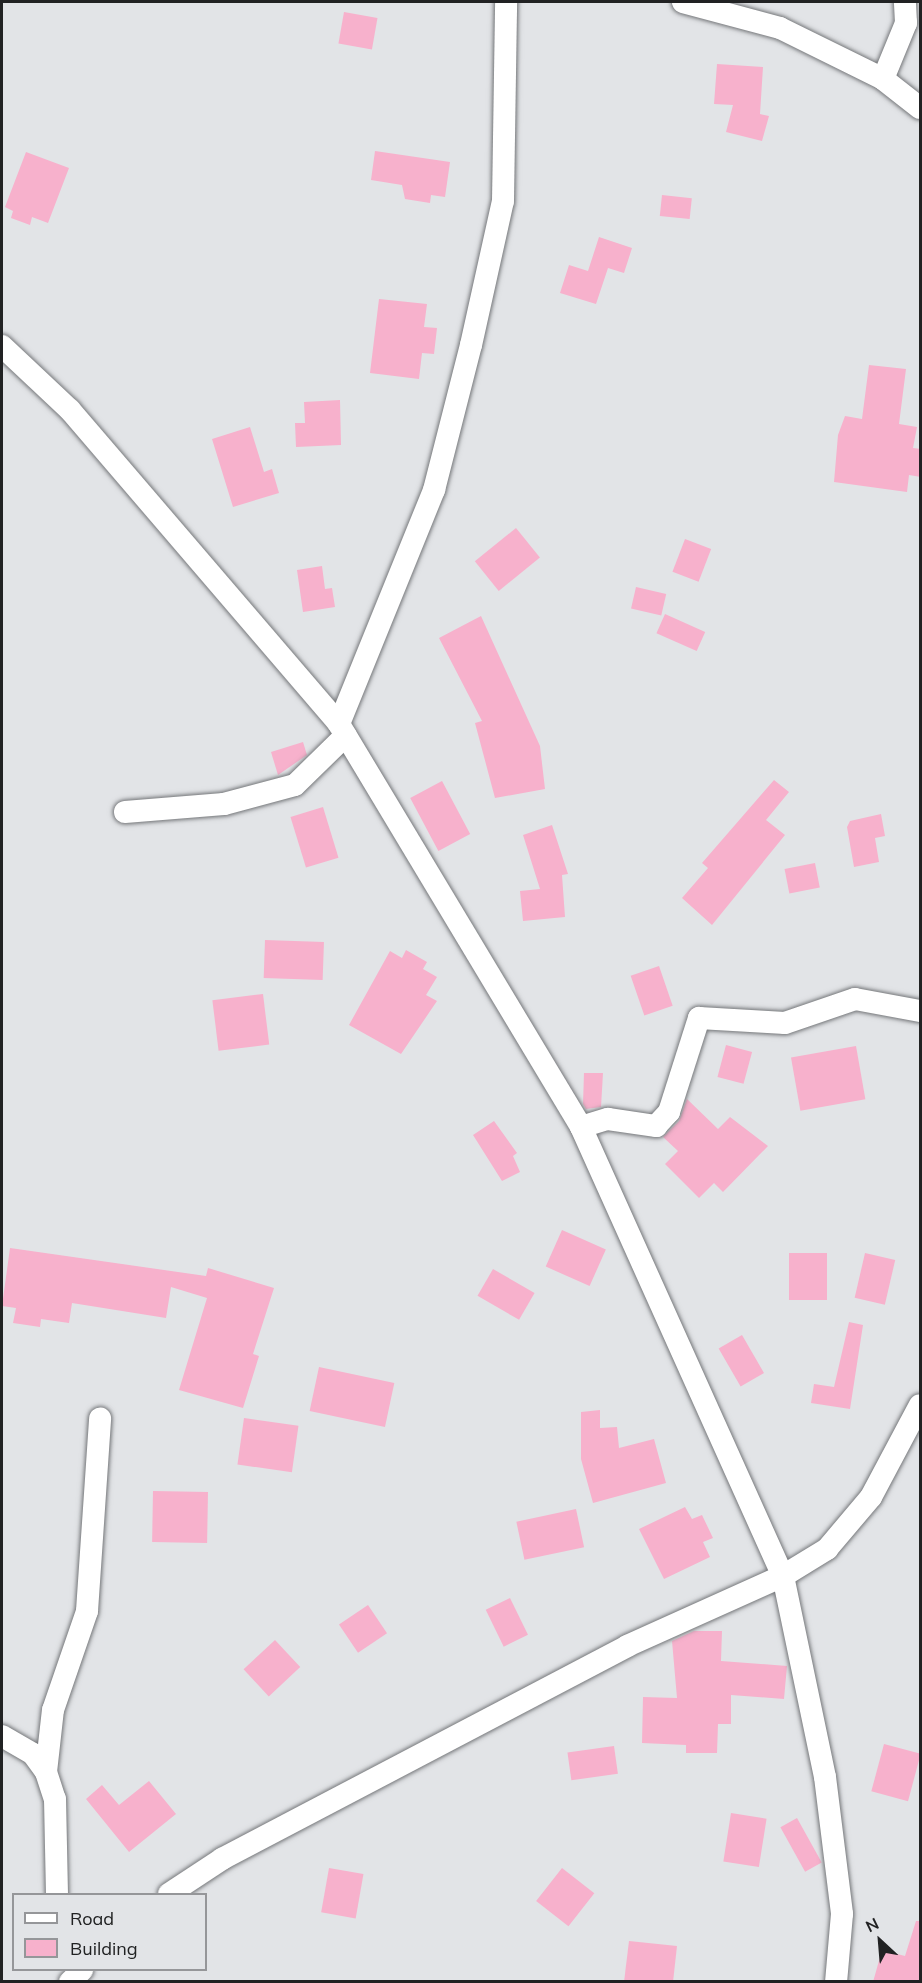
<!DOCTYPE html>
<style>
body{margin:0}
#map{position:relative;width:922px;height:1983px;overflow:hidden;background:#e2e4e7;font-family:Mulish,sans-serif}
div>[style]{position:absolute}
.building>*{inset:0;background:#f7b1cc;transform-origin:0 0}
.roads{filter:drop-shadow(0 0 2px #75777a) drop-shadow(0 0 2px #75777a)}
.street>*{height:22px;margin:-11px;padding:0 11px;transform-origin:11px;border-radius:11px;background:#fff}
span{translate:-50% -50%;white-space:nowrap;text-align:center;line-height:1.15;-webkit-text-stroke:4.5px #e2e4e7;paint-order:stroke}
.frame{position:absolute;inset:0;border:3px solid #212223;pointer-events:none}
.legend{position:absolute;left:12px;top:1893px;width:195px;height:78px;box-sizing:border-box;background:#e2e4e7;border:2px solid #959699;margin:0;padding:8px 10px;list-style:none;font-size:18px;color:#212223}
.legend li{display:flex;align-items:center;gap:12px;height:30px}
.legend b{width:30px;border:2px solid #959699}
.north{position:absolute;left:850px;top:1911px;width:60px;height:60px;-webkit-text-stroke:4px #e2e4e7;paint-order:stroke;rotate:334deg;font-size:16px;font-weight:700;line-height:24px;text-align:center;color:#212223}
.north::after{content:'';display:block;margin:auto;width:21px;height:27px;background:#212223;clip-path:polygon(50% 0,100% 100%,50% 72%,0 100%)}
</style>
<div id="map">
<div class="building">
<div style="left:344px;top:12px;width:34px;height:32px;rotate:10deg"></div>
<div style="clip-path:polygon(717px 64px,763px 67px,760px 114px,769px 116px,762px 141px,726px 132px,733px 105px,714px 104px)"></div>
<div style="clip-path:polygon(375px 151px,450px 162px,445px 197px,431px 195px,430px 203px,405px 199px,402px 185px,371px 180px)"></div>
<div style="clip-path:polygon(26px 152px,69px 168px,48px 223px,32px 217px,30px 225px,11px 218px,13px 211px,5px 207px)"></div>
<div style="left:662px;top:195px;width:30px;height:21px;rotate:6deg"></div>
<div style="clip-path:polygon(599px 237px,632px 248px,624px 273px,608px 268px,596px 304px,560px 293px,569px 265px,588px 271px)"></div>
<div style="clip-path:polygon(379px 299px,427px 304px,424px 327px,437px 328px,434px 354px,422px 353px,419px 379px,370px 373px)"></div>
<div style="clip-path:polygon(869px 365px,906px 369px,899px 424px,917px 427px,913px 448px,921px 449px,921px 477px,909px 475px,907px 492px,834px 482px,838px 435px,845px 416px,862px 419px)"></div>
<div style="clip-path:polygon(340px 400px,341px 445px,296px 447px,295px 423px,305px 423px,304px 402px)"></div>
<div style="clip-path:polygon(250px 427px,264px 472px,272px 469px,279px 493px,233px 507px,212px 439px)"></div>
<div style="left:516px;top:528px;width:38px;height:53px;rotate:51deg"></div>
<div style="left:685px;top:539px;width:28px;height:35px;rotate:21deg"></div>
<div style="clip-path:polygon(322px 566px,325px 589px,332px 588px,335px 607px,303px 612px,297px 570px)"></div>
<div style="left:636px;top:587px;width:31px;height:22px;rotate:13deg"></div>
<div style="left:665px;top:614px;width:44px;height:21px;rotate:24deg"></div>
<div style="clip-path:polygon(481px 616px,540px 746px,545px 789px,495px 798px,475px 723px,482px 721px,439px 638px)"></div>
<div style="clip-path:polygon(303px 742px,307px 755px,278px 775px,271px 752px)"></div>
<div style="clip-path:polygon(774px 780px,789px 792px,766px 820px,785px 835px,712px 925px,682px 898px,708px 868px,702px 863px)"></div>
<div style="left:442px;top:781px;width:60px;height:36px;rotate:62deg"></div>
<div style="left:323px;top:807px;width:53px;height:34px;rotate:73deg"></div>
<div style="clip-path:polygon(881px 814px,885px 836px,875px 838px,879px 862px,854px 867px,847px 827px,850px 821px)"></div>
<div style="clip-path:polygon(552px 825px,568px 874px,562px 875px,565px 917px,523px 921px,520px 891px,540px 889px,523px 835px)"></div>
<div style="left:815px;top:863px;width:25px;height:31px;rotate:79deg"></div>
<div style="left:265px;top:940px;width:59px;height:38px;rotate:2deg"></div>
<div style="clip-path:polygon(406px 950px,427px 962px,423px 969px,437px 977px,426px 995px,437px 1001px,401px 1054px,349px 1025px,390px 951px,402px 958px)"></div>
<div style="left:659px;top:966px;width:42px;height:30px;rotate:71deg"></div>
<div style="left:263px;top:994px;width:51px;height:51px;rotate:83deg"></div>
<div style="left:726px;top:1045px;width:27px;height:33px;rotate:15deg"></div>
<div style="left:856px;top:1046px;width:54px;height:66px;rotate:80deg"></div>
<div style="clip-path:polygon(584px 1073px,603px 1073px,601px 1107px,586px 1109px,583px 1104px)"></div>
<div style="clip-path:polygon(687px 1099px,718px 1129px,730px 1117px,768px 1146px,723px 1192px,714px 1183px,699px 1198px,665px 1164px,678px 1151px,663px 1137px,679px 1121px)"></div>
<div style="clip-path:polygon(494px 1121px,517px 1153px,513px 1156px,520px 1172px,502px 1181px,473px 1135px)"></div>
<div style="left:562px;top:1230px;width:48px;height:40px;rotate:24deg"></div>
<div style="clip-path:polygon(10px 1248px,206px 1276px,208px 1268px,274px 1288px,253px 1354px,259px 1356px,243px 1408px,179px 1390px,207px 1298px,171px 1287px,166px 1318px,72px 1303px,69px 1323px,41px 1319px,40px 1327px,13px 1323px,16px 1308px,2px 1306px)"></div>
<div style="left:827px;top:1253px;width:47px;height:38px;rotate:90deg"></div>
<div style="left:865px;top:1253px;width:31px;height:46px;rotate:13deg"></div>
<div style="left:493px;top:1269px;width:48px;height:31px;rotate:30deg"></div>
<div style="clip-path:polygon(849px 1322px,863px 1325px,850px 1409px,811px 1403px,814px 1384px,834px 1387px)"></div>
<div style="left:742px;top:1335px;width:44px;height:27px;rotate:60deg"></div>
<div style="left:319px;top:1367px;width:77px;height:45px;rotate:12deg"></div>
<div style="clip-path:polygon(600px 1410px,600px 1428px,617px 1427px,619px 1448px,654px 1439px,666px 1483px,593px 1503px,581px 1459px,581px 1412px)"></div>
<div style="left:244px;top:1418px;width:55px;height:47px;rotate:8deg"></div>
<div style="left:153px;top:1491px;width:55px;height:51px;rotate:1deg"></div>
<div style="clip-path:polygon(685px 1507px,692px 1519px,702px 1515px,713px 1538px,703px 1542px,710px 1557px,664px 1579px,639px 1529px)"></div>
<div style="left:576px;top:1509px;width:39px;height:61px;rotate:78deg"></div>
<div style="left:510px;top:1598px;width:41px;height:27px;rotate:64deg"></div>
<div style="left:368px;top:1605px;width:34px;height:35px;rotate:56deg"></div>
<div style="clip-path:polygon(694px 1631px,722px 1631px,721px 1661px,787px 1666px,784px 1699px,731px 1695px,731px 1724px,718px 1724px,717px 1753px,686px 1753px,686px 1745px,642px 1743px,643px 1697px,677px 1698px,672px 1641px)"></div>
<div style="left:275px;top:1640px;width:37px;height:43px;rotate:47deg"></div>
<div style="left:884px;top:1744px;width:38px;height:49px;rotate:15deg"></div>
<div style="left:614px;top:1746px;width:28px;height:47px;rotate:82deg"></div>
<div style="clip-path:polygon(149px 1781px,176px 1814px,129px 1852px,86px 1799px,102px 1785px,119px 1805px)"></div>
<div style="left:731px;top:1813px;width:36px;height:49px;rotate:9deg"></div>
<div style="left:797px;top:1818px;width:51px;height:19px;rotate:61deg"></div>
<div style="left:329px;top:1868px;width:35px;height:45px;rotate:10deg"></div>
<div style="left:562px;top:1868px;width:41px;height:42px;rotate:38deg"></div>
<div style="clip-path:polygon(916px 1921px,921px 1921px,921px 1982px,873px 1982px,882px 1950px,905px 1956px)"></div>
<div style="clip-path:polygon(629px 1941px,677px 1946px,673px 1982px,624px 1982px)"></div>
</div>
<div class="roads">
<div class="street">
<div style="left:683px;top:2px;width:100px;rotate:15deg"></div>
<div style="left:780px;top:28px;width:115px;rotate:26.3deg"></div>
<div style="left:883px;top:79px;width:47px;rotate:38.1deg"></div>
<div style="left:883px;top:79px;width:61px;rotate:-67.7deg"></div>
<div style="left:906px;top:23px;width:21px;rotate:-93deg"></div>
<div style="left:2px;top:346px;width:93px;rotate:43.3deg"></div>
<div style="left:70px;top:410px;width:413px;rotate:49.4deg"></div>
<div style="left:339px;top:724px;width:470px;rotate:59deg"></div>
<div style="left:581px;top:1127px;width:492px;rotate:65.8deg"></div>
<div style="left:783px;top:1576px;width:205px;rotate:78.2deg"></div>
<div style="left:825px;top:1777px;width:138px;rotate:82.9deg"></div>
<div style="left:842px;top:1914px;width:68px;rotate:95deg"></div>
<div style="left:339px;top:724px;width:253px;rotate:-67.9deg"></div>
<div style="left:434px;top:490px;width:150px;rotate:-75.7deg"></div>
<div style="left:471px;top:345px;width:148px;rotate:-77.5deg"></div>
<div style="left:503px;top:201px;width:199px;rotate:-89.1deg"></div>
<div style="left:125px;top:812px;width:99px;rotate:-4.6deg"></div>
<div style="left:224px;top:804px;width:73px;rotate:-15deg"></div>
<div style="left:295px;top:785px;width:71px;rotate:-44.4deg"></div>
<div style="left:581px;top:1127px;width:28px;rotate:-17deg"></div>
<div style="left:608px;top:1119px;width:49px;rotate:8.3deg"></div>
<div style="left:656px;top:1126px;width:19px;rotate:-47deg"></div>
<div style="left:669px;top:1112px;width:99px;rotate:-72.3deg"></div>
<div style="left:699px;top:1018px;width:86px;rotate:3.3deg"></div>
<div style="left:785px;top:1023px;width:74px;rotate:-18.9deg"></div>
<div style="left:855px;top:999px;width:66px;rotate:10.5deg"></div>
<div style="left:2px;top:1736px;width:36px;rotate:30deg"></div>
<div style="left:33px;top:1754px;width:22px;rotate:54deg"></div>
<div style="left:46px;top:1772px;width:28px;rotate:72deg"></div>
<div style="left:55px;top:1799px;width:95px;rotate:88.8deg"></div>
<div style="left:46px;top:1772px;width:62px;rotate:-83.6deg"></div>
<div style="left:53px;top:1710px;width:105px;rotate:-71deg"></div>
<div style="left:87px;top:1611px;width:193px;rotate:-86.1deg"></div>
<div style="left:169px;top:1894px;width:64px;rotate:-33.4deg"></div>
<div style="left:222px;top:1859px;width:458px;rotate:-27.7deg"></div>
<div style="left:627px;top:1646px;width:171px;rotate:-24.2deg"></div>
<div style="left:783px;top:1576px;width:52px;rotate:-31.5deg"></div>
<div style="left:827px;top:1549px;width:68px;rotate:-49.8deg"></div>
<div style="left:871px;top:1497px;width:104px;rotate:-62deg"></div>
<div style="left:70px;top:1982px;width:17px;rotate:-45deg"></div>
</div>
</div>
<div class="frame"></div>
<ul class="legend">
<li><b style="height:8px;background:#fff"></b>Road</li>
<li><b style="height:16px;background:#f7b1cc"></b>Building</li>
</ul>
<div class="north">N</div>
</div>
